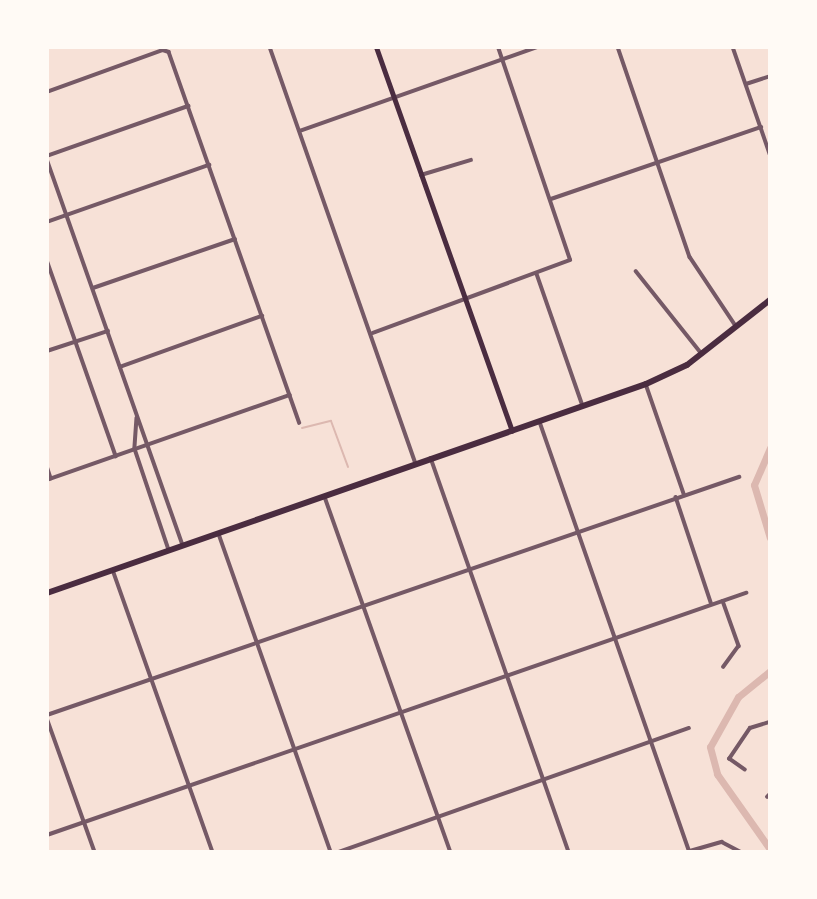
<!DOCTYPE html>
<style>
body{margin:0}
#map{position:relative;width:817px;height:899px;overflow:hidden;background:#f7e1d7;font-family:Quicksand,sans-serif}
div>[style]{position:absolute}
.stream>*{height:2px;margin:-1px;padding:0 1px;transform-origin:1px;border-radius:1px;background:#dcb8b0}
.canal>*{height:7px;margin:-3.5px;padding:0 3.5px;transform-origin:3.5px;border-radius:3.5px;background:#dcb8b0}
.minor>*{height:3.5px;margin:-1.75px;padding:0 1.75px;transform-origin:1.75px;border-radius:1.75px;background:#755966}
.secondary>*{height:5px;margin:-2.5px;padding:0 2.5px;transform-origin:2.5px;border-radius:2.5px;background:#4a2c40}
.primary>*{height:6px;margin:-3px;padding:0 3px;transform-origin:3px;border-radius:3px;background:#4a2c40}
span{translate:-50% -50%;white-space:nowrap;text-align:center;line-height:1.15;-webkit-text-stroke:7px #fffaf5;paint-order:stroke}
.frame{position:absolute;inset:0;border:49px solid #fffaf5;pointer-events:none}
</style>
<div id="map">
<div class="stream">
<div style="left:302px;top:428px;width:30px;rotate:-14deg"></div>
<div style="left:331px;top:421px;width:49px;rotate:69.7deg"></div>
</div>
<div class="canal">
<div style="left:770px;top:448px;width:40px;rotate:113.4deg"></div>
<div style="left:754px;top:485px;width:55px;rotate:73.2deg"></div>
<div style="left:770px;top:671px;width:41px;rotate:140.9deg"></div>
<div style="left:738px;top:697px;width:57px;rotate:119.2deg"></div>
<div style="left:710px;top:747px;width:28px;rotate:75deg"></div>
<div style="left:717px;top:774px;width:92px;rotate:54.8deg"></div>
</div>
<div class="minor">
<div style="left:270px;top:47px;width:442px;rotate:70.7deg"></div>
<div style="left:618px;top:47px;width:222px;rotate:71.1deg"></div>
<div style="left:690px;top:257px;width:83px;rotate:56.3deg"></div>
<div style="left:733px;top:47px;width:113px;rotate:70.9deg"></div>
<div style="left:746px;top:84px;width:25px;rotate:-18deg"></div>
<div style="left:47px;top:92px;width:123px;rotate:-19.9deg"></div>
<div style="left:163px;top:50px;width:6px;rotate:18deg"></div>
<div style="left:169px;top:52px;width:393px;rotate:70.6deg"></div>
<div style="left:300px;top:131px;width:251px;rotate:-19.5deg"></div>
<div style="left:47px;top:156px;width:150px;rotate:-19.5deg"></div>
<div style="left:47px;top:159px;width:409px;rotate:70.6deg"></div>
<div style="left:421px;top:175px;width:52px;rotate:-16.7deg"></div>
<div style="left:551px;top:199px;width:222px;rotate:-18.9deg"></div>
<div style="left:47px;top:222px;width:172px;rotate:-19.4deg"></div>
<div style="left:47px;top:260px;width:208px;rotate:70.6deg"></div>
<div style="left:636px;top:271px;width:106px;rotate:51.5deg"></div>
<div style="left:537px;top:274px;width:140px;rotate:70.8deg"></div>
<div style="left:93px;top:288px;width:150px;rotate:-19deg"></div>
<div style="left:373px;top:333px;width:210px;rotate:-20.3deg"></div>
<div style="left:570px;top:260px;width:225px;rotate:-108.7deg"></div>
<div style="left:47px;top:351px;width:64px;rotate:-18.2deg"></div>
<div style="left:120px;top:367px;width:151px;rotate:-19.8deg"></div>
<div style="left:646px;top:384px;width:116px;rotate:70.9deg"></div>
<div style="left:137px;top:418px;width:31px;rotate:94deg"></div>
<div style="left:135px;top:449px;width:107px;rotate:71.4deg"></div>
<div style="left:540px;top:422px;width:455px;rotate:70.8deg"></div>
<div style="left:431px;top:458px;width:417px;rotate:70.7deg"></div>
<div style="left:47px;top:466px;width:13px;rotate:72deg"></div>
<div style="left:47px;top:480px;width:257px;rotate:-19.3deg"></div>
<div style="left:325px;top:497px;width:377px;rotate:70.5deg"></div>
<div style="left:676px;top:497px;width:111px;rotate:71.6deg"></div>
<div style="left:219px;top:534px;width:337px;rotate:70.6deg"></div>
<div style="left:113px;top:570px;width:299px;rotate:70.5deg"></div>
<div style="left:723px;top:601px;width:48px;rotate:70.4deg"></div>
<div style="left:739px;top:646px;width:26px;rotate:126deg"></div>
<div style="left:47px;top:715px;width:732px;rotate:-18.98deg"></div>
<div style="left:47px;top:718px;width:142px;rotate:70.3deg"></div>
<div style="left:745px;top:770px;width:19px;rotate:-145deg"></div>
<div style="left:729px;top:759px;width:37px;rotate:-56deg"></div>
<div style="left:750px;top:728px;width:21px;rotate:-17deg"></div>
<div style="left:767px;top:797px;width:4px;rotate:-45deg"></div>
<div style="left:47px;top:835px;width:740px;rotate:-19.1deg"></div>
<div style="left:690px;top:851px;width:33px;rotate:-16deg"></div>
<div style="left:722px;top:842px;width:21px;rotate:28deg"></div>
<div style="left:339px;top:852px;width:371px;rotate:-19.5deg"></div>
</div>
<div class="secondary">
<div style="left:376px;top:47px;width:407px;rotate:70.5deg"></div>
</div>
<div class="primary">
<div style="left:47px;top:593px;width:634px;rotate:-19.23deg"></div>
<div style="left:646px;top:384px;width:45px;rotate:-24.9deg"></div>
<div style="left:687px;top:365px;width:105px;rotate:-38.1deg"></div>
</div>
<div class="frame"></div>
</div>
